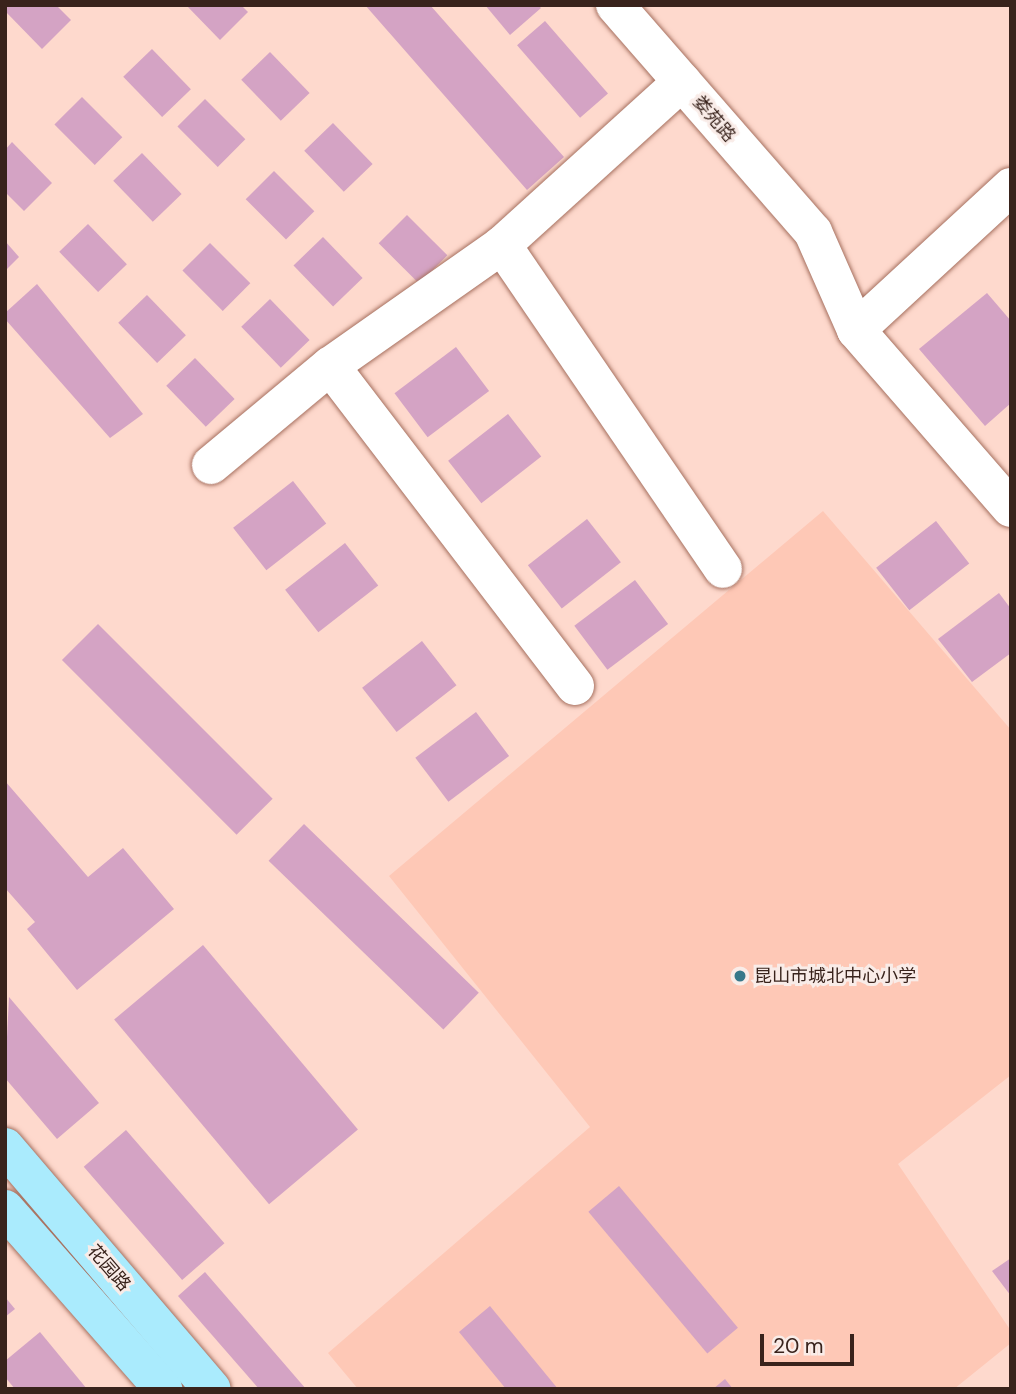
<!DOCTYPE html>
<meta charset="utf-8">
<style>
body{margin:0}
#map{position:relative;width:1016px;height:1394px;overflow:hidden;background:#fed9cd;font-family:"DM Sans","Noto Sans SC",sans-serif}
div>[style]{position:absolute}
.built>*{inset:0;background:#fec8b6}
.building>*{inset:0;background:#d4a3c4;transform-origin:0 0}
.roads{filter:drop-shadow(0 0 2px #a6705f) drop-shadow(0 0 2px #a6705f)}
.minor>*{height:38px;margin:-19px;padding:0 19px;transform-origin:19px;border-radius:19px;background:#fff}
.major>*{height:38px;margin:-19px;padding:0 19px;transform-origin:19px;border-radius:19px;background:#aaebfd}
.dots>*{width:19px;height:19px;translate:-50% -50%;box-sizing:border-box;border:4px solid #f9ece8;border-radius:50%}
span{translate:-50% -50%;white-space:nowrap;text-align:center;line-height:1.15;-webkit-text-stroke:6px #f9ece8;paint-order:stroke}
.street-label{font-size:18px;color:#39231c}
.poi-label{font-size:18px;color:#39231c}
.left{translate:0 -50%;text-align:left}
.frame{position:absolute;inset:0;border:7px solid #39231c;pointer-events:none}
.scale{position:absolute;left:760px;top:1334px;width:94px;height:32px;box-sizing:border-box;border:4px solid #39231c;border-top:0;padding-left:9px;font-size:21px;line-height:24px;white-space:nowrap;color:#39231c;-webkit-text-stroke:5px #f9ece8;paint-order:stroke}
</style>
<div id="map">
<div class="built">
<div style="clip-path:polygon(823px 511px,1011px 730px,1011px 1075px,898px 1164px,1011px 1331px,1011px 1343px,954px 1389px,358px 1389px,328px 1353px,590px 1127px,389px 876px)"></div>
</div>
<div class="building">
<div style="clip-path:polygon(5px 5px,56px 5px,71px 20px,42px 49px,5px 11px)"></div>
<div style="clip-path:polygon(186px 5px,241px 5px,248px 12px,220px 40px)"></div>
<div style="clip-path:polygon(365px 5px,430px 5px,564px 157px,527px 190px)"></div>
<div style="clip-path:polygon(485px 5px,538px 5px,541px 8px,510px 35px)"></div>
<div style="left:545px;top:21px;width:96px;height:37px;rotate:49deg"></div>
<div style="left:152px;top:49px;width:56px;height:40px;rotate:46deg"></div>
<div style="left:270px;top:52px;width:57px;height:40px;rotate:46deg"></div>
<div style="left:82px;top:97px;width:57px;height:39px;rotate:45deg"></div>
<div style="left:205px;top:99px;width:57px;height:39px;rotate:45deg"></div>
<div style="left:333px;top:123px;width:57px;height:40px;rotate:46deg"></div>
<div style="clip-path:polygon(12px 142px,52px 183px,24px 211px,5px 192px,5px 150px)"></div>
<div style="left:142px;top:153px;width:57px;height:40px;rotate:46deg"></div>
<div style="left:274px;top:171px;width:57px;height:40px;rotate:45deg"></div>
<div style="left:407px;top:215px;width:57px;height:40px;rotate:45deg"></div>
<div style="left:88px;top:224px;width:56px;height:40px;rotate:46deg"></div>
<div style="left:323px;top:237px;width:57px;height:41px;rotate:46deg"></div>
<div style="clip-path:polygon(5px 241px,19px 257px,5px 271px)"></div>
<div style="left:210px;top:243px;width:57px;height:39px;rotate:45deg"></div>
<div style="clip-path:polygon(37px 284px,143px 414px,110px 438px,5px 319px,5px 313px)"></div>
<div style="clip-path:polygon(987px 293px,1011px 321px,1011px 403px,985px 426px,919px 349px)"></div>
<div style="left:147px;top:295px;width:56px;height:40px;rotate:46deg"></div>
<div style="left:270px;top:299px;width:57px;height:40px;rotate:46deg"></div>
<div style="left:456px;top:347px;width:55px;height:77px;rotate:53deg"></div>
<div style="left:195px;top:358px;width:57px;height:40px;rotate:46deg"></div>
<div style="left:508px;top:414px;width:54px;height:76px;rotate:52deg"></div>
<div style="left:293px;top:481px;width:54px;height:76px;rotate:52deg"></div>
<div style="left:587px;top:519px;width:55px;height:75px;rotate:52deg"></div>
<div style="left:936px;top:521px;width:54px;height:76px;rotate:52deg"></div>
<div style="left:345px;top:543px;width:54px;height:76px;rotate:52deg"></div>
<div style="left:635px;top:580px;width:55px;height:76px;rotate:53deg"></div>
<div style="clip-path:polygon(999px 593px,1011px 609px,1011px 653px,972px 682px,938px 639px)"></div>
<div style="left:98px;top:624px;width:247px;height:51px;rotate:45deg"></div>
<div style="left:422px;top:641px;width:56px;height:76px;rotate:52deg"></div>
<div style="left:476px;top:712px;width:55px;height:76px;rotate:53deg"></div>
<div style="clip-path:polygon(5px 781px,88px 877px,123px 848px,174px 909px,77px 990px,27px 929px,35px 922px,5px 888px)"></div>
<div style="left:304px;top:824px;width:243px;height:51px;rotate:44deg"></div>
<div style="left:203px;top:945px;width:241px;height:116px;rotate:50deg"></div>
<div style="clip-path:polygon(9px 997px,99px 1103px,57px 1139px,5px 1078px)"></div>
<div style="left:126px;top:1130px;width:150px;height:56px;rotate:49deg"></div>
<div style="left:619px;top:1186px;width:185px;height:40px;rotate:50deg"></div>
<div style="clip-path:polygon(1011px 1258px,1011px 1296px,992px 1271px)"></div>
<div style="clip-path:polygon(205px 1272px,306px 1389px,259px 1389px,178px 1296px)"></div>
<div style="clip-path:polygon(5px 1297px,15px 1309px,5px 1317px)"></div>
<div style="clip-path:polygon(490px 1306px,558px 1389px,506px 1389px,459px 1332px)"></div>
<div style="clip-path:polygon(40px 1332px,87px 1389px,15px 1389px,5px 1377px,5px 1361px)"></div>
<div style="clip-path:polygon(725px 1379px,733px 1389px,713px 1389px)"></div>
</div>
<div class="roads">
<div class="minor">
<div style="left:615px;top:5px;width:301px;rotate:48.9deg"></div>
<div style="left:813px;top:232px;width:107px;rotate:66.3deg"></div>
<div style="left:856px;top:330px;width:211px;rotate:-42.7deg"></div>
<div style="left:502px;top:245px;width:392px;rotate:55.7deg"></div>
<div style="left:856px;top:330px;width:236px;rotate:49deg"></div>
<div style="left:211px;top:465px;width:155px;rotate:-39.8deg"></div>
<div style="left:575px;top:686px;width:403px;rotate:-127.4deg"></div>
<div style="left:330px;top:366px;width:210px;rotate:-35.1deg"></div>
<div style="left:502px;top:245px;width:243px;rotate:-42.2deg"></div>
</div>
<div class="major">
<div style="left:5px;top:1147px;width:318px;rotate:49.5deg"></div>
<div style="left:5px;top:1209px;width:240px;rotate:48.7deg"></div>
</div>
</div>
<div class="dots">
<div style="left:740px;top:976px;background:#37788a"></div>
</div>
<div class="street-label">
<span style="left:714px;top:119px;rotate:49deg">娄苑路</span>
<span style="left:109px;top:1268px;rotate:49deg">花园路</span>
</div>
<div class="poi-label">
<span class="left" style="left:754px;top:976px">昆山市城北中心小学</span>
</div>
<div class="frame"></div>
<div class="scale">20 m</div>
</div>
